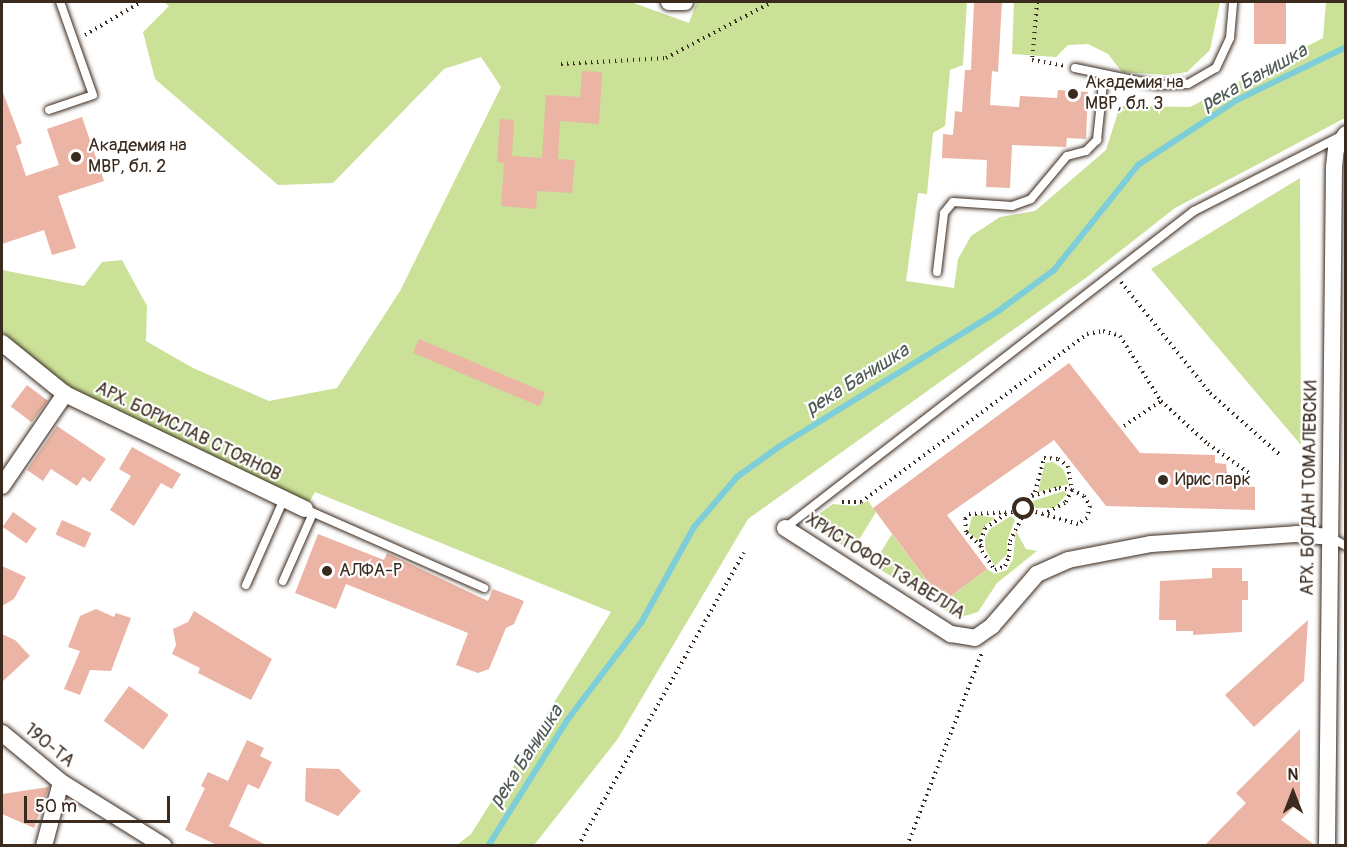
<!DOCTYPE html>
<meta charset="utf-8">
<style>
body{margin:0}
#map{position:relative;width:1347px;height:847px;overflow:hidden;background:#fff;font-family:Pangolin,sans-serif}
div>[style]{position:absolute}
.green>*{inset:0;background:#cae197}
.stream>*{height:6px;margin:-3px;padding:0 3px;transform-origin:3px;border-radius:3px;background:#7dced8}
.building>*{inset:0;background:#ecb4a4;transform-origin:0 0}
.path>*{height:4px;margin-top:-2px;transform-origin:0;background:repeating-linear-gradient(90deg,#3b2a1e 0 1.5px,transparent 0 6px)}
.path>.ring{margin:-2px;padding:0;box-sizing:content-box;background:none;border:4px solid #3b2a1e;border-radius:50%}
.roads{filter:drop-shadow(0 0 2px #3b2a1e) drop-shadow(0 0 2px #3b2a1e)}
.lane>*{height:8px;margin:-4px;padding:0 4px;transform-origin:4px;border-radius:4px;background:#fff}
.street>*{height:16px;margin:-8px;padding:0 8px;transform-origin:8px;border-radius:8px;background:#fff}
.dots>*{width:16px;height:16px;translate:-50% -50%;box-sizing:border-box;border:3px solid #fff;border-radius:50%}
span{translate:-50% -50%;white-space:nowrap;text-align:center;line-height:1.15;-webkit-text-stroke:4.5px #fff;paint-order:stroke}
.poi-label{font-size:18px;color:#3b2a1e}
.left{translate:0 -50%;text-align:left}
.street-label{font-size:18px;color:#3b2a1e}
.water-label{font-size:20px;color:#4f5b56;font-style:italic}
.frame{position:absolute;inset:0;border:3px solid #3b2a1e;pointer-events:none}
.north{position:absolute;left:1263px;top:763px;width:60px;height:60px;-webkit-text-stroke:4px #fff;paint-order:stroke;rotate:0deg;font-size:16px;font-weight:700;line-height:24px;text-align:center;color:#3b2a1e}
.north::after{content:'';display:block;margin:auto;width:21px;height:27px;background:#3b2a1e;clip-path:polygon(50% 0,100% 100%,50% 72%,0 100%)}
.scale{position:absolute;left:24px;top:796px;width:146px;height:27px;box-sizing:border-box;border:3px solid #3b2a1e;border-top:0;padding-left:8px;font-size:18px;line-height:21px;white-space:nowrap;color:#3b2a1e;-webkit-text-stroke:4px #fff;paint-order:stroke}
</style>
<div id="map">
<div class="green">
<div style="clip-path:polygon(164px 2px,631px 2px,689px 23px,697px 2px,967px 2px,963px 65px,950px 70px,945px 126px,933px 133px,927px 194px,918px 193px,906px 281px,954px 288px,958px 259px,971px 236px,1000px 217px,1035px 211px,1106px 150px,1120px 106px,1190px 107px,1323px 38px,1326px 2px,1345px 2px,1345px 118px,1175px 208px,1087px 277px,748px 519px,617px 740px,534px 845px,457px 845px,471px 834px,611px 612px,315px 492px,308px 504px,70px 388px,2px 332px,2px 270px,84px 286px,102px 262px,122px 260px,147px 306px,146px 341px,193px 368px,269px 401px,337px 388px,400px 291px,501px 87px,481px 57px,444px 69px,333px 183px,278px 185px,155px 79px,143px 32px,169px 6px)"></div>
<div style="clip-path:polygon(1014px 2px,1220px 2px,1210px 50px,1187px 72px,1167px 75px,1122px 72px,1108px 54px,1088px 44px,1068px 45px,1056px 57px,1012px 54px)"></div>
<div style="clip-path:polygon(1300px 178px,1301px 445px,1151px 269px)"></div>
<div style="clip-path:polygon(1053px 462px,1063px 469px,1069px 484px,1038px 492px,1045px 463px)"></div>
<div style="clip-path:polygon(1064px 491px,1067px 494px,1054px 508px,1035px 508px,1033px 501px)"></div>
<div style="clip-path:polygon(868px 501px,876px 512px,852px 551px,820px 532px,819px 514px,833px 504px,855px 506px)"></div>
<div style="clip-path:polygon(977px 515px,995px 518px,985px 525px,978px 540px,968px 532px,972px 517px)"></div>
<div style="clip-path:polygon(1011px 516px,1015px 520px,1007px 541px,1007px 554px,995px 566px,985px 549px,985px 538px,990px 529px)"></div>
<div style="clip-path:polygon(1016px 531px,1026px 549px,1037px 551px,997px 583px,978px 612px,958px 618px,873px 565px,892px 534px,943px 602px,987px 569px,995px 574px,1007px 570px,1013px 559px)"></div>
</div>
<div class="stream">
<div style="left:488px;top:846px;width:150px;rotate:-57.8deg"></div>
<div style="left:568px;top:719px;width:121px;rotate:-52.8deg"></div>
<div style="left:641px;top:623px;width:110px;rotate:-61.1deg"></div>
<div style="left:694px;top:527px;width:66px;rotate:-49.3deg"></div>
<div style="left:737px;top:477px;width:53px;rotate:-35.8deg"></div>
<div style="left:780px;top:446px;width:255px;rotate:-31.7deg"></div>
<div style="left:997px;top:312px;width:71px;rotate:-36.4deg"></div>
<div style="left:1054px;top:270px;width:134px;rotate:-51.3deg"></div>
<div style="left:1138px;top:165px;width:118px;rotate:-33.3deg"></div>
<div style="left:1237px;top:100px;width:121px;rotate:-25.9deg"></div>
</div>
<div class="building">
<div style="clip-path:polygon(974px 2px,1002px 2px,998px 72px,992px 71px,990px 105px,1019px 107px,1020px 96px,1057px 98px,1058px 90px,1088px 92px,1086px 139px,1067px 138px,1066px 147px,1012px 145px,1010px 188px,986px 187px,987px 160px,942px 158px,943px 134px,953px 135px,955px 111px,962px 112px,965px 70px,971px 70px)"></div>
<div style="left:1254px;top:2px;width:32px;height:42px"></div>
<div style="clip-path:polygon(582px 71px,602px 72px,599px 124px,560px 121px,558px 159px,575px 160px,572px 193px,537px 191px,536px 209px,501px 206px,504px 163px,497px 162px,500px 119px,514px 120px,512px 156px,542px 158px,546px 95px,580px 97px)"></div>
<div style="clip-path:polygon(2px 90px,22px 143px,16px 146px,26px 176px,59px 165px,47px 129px,82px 117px,104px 181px,58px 196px,76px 248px,52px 255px,44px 230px,2px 244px)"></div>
<div style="left:419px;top:339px;width:137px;height:15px;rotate:23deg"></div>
<div style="clip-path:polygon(1069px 363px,1140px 453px,1215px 455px,1215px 463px,1226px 464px,1227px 473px,1239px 474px,1241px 486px,1255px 487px,1255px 510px,1106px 506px,1054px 440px,947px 515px,987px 569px,943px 602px,873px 508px)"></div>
<div style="left:27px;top:385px;width:26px;height:27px;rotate:37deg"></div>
<div style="clip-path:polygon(57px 426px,106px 459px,90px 482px,83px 477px,77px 486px,51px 469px,43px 481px,27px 470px)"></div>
<div style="clip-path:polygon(132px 447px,181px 474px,172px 489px,161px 483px,134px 526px,110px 510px,131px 476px,119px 469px)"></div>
<div style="left:13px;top:512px;width:29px;height:18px;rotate:35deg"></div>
<div style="left:62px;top:520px;width:32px;height:16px;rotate:24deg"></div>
<div style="clip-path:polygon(318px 534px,384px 560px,387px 553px,488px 601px,493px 589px,524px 601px,514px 624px,506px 628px,489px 669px,478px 673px,456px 665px,468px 633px,346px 584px,336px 609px,295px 593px)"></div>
<div style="clip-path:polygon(2px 566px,26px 577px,14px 599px,2px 606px)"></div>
<div style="clip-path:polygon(1212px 568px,1242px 568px,1242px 581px,1248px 581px,1248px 600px,1242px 600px,1242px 632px,1193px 635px,1193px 631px,1176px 631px,1176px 620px,1159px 620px,1160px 581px,1212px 578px)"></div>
<div style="clip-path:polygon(96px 609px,114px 617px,116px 613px,131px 618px,111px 671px,90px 670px,80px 695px,64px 689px,80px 651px,68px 647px,80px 616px)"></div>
<div style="clip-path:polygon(194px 611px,272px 659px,251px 700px,198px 673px,200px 668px,172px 654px,176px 645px,173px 629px,188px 622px)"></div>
<div style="clip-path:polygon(1308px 620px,1304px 681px,1254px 727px,1225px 695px)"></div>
<div style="clip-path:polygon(2px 634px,15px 640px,30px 656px,2px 682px)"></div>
<div style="left:129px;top:686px;width:49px;height:43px;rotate:36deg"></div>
<div style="clip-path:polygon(1300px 729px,1300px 801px,1281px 820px,1316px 846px,1204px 846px,1246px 803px,1236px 793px)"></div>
<div style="clip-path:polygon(247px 740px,264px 748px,260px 756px,272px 762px,259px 789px,248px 784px,229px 826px,268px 846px,219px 846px,185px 830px,205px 788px,201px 786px,208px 772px,228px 781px)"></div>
<div style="clip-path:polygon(306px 768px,339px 769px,361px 791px,338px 816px,305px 801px)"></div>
<div style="clip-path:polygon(49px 787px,34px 828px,2px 814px,2px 794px)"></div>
</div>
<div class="path">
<div style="left:1037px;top:2px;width:58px;rotate:94.9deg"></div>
<div style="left:1032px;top:60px;width:34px;rotate:10deg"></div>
<div style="left:85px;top:35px;width:65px;rotate:-30.5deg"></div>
<div style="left:561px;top:64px;width:105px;rotate:-3.3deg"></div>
<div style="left:666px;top:58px;width:120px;rotate:-27.8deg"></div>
<div style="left:1121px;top:282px;width:142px;rotate:51.3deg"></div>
<div style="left:1210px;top:393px;width:92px;rotate:41.5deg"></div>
<div style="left:1124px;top:426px;width:45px;rotate:-34deg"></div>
<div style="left:1032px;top:496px;width:28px;rotate:-17deg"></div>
<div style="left:1059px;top:488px;width:13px;rotate:9deg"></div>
<div style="left:1072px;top:490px;width:13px;rotate:27deg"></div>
<div style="left:1084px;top:496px;width:12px;rotate:59deg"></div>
<div style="left:1090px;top:506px;width:12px;rotate:104deg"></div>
<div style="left:1087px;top:518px;width:11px;rotate:146deg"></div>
<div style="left:1078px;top:524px;width:35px;rotate:-164deg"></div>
<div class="ring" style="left:1014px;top:499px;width:14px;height:14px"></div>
<div style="left:1028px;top:500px;width:11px;rotate:-49deg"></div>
<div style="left:1035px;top:492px;width:35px;rotate:-75deg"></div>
<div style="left:1044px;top:458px;width:14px;rotate:4deg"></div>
<div style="left:1058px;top:459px;width:12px;rotate:35deg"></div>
<div style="left:1068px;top:466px;width:24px;rotate:81deg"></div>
<div style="left:1072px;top:490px;width:15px;rotate:118deg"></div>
<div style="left:1065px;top:503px;width:25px;rotate:153deg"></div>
<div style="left:1043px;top:514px;width:11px;rotate:-165deg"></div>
<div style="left:842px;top:502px;width:19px"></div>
<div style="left:861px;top:502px;width:282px;rotate:-36.6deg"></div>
<div style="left:1087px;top:334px;width:16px;rotate:-11deg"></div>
<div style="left:1103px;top:331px;width:18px;rotate:16deg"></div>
<div style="left:1120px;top:336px;width:77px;rotate:57.8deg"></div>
<div style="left:1161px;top:401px;width:64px;rotate:42.5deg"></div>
<div style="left:1208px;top:444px;width:54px;rotate:35.2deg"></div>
<div style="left:1006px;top:514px;width:25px;rotate:146deg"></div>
<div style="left:985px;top:528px;width:13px;rotate:108deg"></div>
<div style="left:981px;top:540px;width:11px;rotate:85deg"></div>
<div style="left:982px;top:551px;width:23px;rotate:56deg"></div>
<div style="left:995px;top:570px;width:11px;rotate:-22deg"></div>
<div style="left:1005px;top:566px;width:10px;rotate:-66deg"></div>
<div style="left:1009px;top:557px;width:16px;rotate:-86deg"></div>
<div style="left:1010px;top:541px;width:27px;rotate:-63deg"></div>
<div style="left:981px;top:546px;width:21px;rotate:-137deg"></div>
<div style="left:966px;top:532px;width:13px;rotate:-94deg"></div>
<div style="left:965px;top:519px;width:6px;rotate:-51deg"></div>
<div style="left:969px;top:514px;width:45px;rotate:-2.5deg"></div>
<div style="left:578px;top:846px;width:337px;rotate:-60.5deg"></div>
<div style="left:907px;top:846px;width:207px;rotate:-68.8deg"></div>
</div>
<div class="roads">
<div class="lane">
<div style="left:1075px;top:68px;width:84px;rotate:11.7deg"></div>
<div style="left:1157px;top:85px;width:31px;rotate:-2deg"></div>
<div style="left:1188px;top:84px;width:32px;rotate:-30deg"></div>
<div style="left:1216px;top:68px;width:33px;rotate:-65deg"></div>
<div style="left:1230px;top:38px;width:36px;rotate:-85deg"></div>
<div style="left:49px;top:110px;width:46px;rotate:-18.8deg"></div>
<div style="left:93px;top:95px;width:99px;rotate:-109.5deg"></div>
<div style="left:937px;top:272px;width:59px;rotate:-83.2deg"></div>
<div style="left:944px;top:213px;width:14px;rotate:-51deg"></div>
<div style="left:953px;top:202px;width:59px;rotate:3.9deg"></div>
<div style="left:1012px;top:206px;width:20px;rotate:-20deg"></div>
<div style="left:1031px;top:199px;width:56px;rotate:-50.1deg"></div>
<div style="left:1067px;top:156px;width:20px;rotate:-15deg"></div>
<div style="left:1086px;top:151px;width:16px;rotate:-45deg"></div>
<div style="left:1097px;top:140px;width:65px;rotate:-83.9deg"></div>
<div style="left:305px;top:509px;width:196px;rotate:23.8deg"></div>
<div style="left:785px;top:528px;width:517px;rotate:-37.78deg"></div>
<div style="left:1194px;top:211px;width:163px;rotate:-27deg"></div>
<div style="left:1330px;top:537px;width:18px;rotate:29deg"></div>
<div style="left:283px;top:581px;width:74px;rotate:-66.2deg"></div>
<div style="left:246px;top:585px;width:94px;rotate:-66.2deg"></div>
</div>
<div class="street">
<div style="left:669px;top:2px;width:16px"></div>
<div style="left:2px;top:343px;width:81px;rotate:39deg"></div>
<div style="left:65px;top:394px;width:266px;rotate:25.6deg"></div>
<div style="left:2px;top:486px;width:112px;rotate:-55.6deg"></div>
<div style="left:785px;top:528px;width:197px;rotate:32.6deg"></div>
<div style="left:951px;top:634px;width:24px;rotate:9deg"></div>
<div style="left:975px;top:638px;width:21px;rotate:-35deg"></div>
<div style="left:992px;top:626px;width:69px;rotate:-49.1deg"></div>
<div style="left:1037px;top:574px;width:34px;rotate:-24deg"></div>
<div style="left:1068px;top:560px;width:85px;rotate:-10.9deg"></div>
<div style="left:1151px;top:544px;width:145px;rotate:-3.9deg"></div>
<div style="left:1296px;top:534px;width:33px;rotate:5deg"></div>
<div style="left:2px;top:733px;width:77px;rotate:39.7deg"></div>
<div style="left:61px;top:782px;width:121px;rotate:31.9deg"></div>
<div style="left:44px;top:846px;width:66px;rotate:-75.1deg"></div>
<div style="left:1327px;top:846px;width:679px;rotate:-89.41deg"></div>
<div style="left:1334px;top:167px;width:18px;rotate:-84deg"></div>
<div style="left:1336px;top:149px;width:18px;rotate:-56deg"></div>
</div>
</div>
<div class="dots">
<div style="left:1073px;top:94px;background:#3b2a1e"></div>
<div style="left:76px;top:157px;background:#3b2a1e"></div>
<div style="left:1163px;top:480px;background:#3b2a1e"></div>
<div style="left:327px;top:571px;background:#3b2a1e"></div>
</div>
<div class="poi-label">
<span class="left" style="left:1085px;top:94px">Академия на<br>МВР, бл. 3</span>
<span class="left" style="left:88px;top:157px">Академия на<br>МВР, бл. 2</span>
<span class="left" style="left:1175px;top:480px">Ирис парк</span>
<span class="left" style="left:339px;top:571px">АЛФА-Р</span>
</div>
<div class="street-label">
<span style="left:188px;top:432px;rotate:26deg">АРХ. БОРИСЛАВ СТОЯНОВ</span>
<span style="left:1310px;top:488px;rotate:-89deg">АРХ. БОГДАН ТОМАЛЕВСКИ</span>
<span style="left:885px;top:567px;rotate:32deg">ХРИСТОФОР ТЗАВЕЛЛА</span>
<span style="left:49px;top:746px;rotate:39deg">190-ТА</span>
</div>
<div class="water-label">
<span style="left:1254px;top:77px;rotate:-29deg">река Банишка</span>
<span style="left:857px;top:379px;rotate:-32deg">река Банишка</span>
<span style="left:526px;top:756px;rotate:-57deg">река Банишка</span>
</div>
<div class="frame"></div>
<div class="north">N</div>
<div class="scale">50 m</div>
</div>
